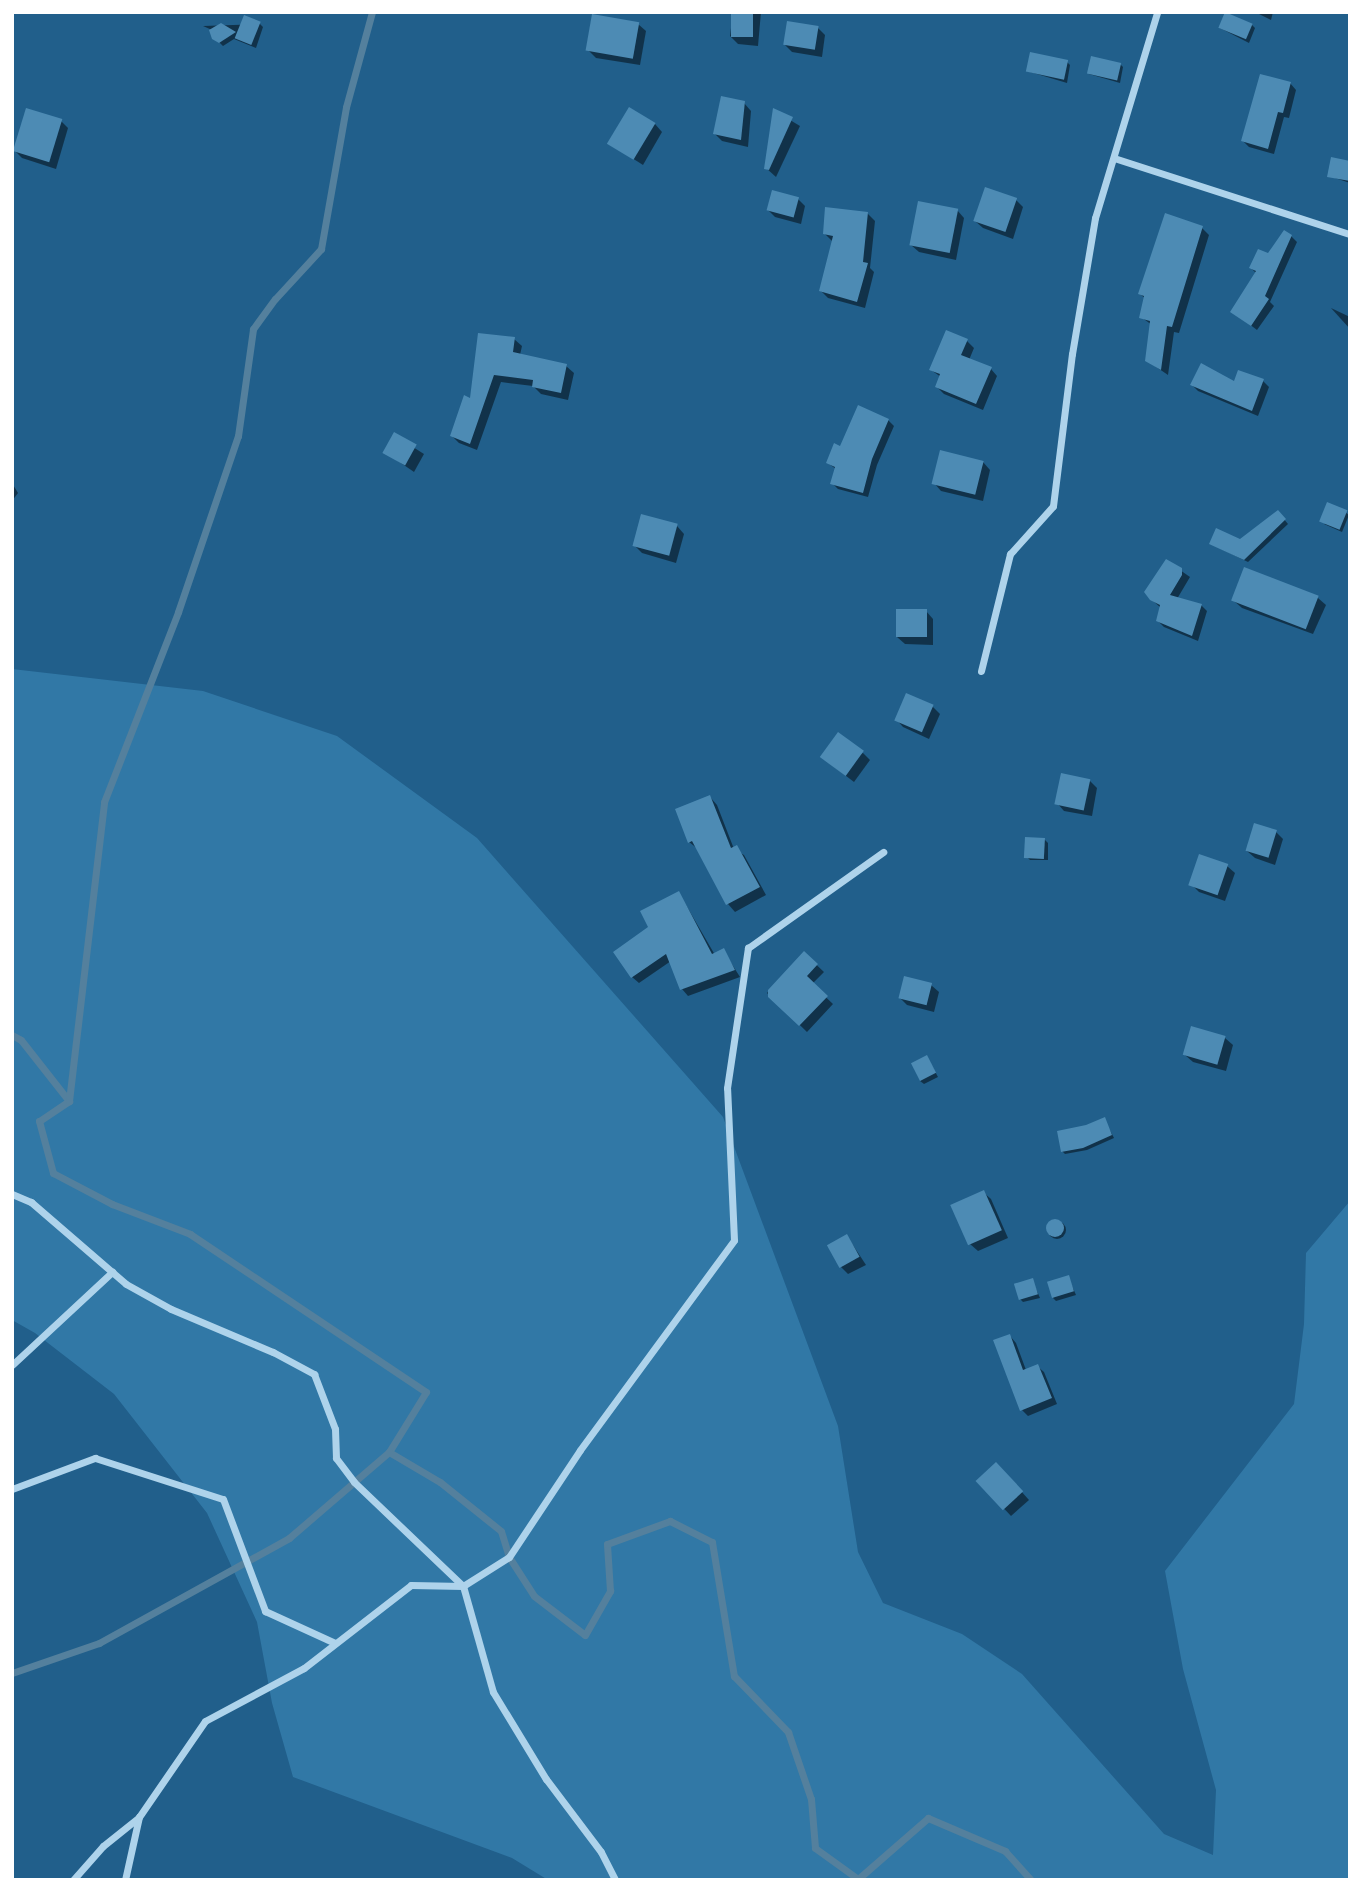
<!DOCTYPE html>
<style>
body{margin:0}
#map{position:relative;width:1362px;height:1892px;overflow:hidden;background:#215f8b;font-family:Lato,sans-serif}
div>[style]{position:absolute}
.green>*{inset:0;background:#3178a6}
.shadow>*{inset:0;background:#0007}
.round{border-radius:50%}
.stream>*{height:7px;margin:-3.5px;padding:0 3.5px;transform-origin:3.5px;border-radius:3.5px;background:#54809d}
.building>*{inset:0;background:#4d8bb4;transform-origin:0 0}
.minor>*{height:7px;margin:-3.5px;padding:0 3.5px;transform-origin:3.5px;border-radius:3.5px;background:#aed3eb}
span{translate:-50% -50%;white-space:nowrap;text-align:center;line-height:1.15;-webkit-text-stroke:6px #215f8b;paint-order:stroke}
.frame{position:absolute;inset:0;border:14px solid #fff;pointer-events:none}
</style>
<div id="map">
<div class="green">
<div style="clip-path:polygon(12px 669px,203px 691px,337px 736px,477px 838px,723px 1117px,838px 1426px,858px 1552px,883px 1603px,962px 1634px,1022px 1674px,1164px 1834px,1213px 1855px,1216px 1790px,1183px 1669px,1165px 1571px,1294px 1404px,1304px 1324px,1306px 1253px,1350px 1201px,1350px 1880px,548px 1880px,512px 1858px,293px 1777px,272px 1703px,257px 1622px,207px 1513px,114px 1394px,35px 1333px,12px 1320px)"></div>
</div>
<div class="shadow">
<div style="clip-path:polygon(733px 12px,761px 12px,758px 46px,738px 44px,730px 36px)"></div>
<div style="clip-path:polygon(1255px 12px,1273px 12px,1271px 20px)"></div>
<div style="clip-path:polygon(260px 24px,263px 27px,256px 48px,234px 39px,223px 46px,211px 34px,212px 30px,203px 26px)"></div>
<div style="clip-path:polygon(638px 24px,646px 31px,640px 65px,596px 58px,588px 50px)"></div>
<div style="clip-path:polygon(1252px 25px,1255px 28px,1249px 43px,1220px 28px)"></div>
<div style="clip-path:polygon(818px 28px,825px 35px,822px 57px,792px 52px,785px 45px)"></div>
<div style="clip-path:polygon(1067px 62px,1070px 65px,1067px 83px,1027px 71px)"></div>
<div style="clip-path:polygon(1120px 64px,1123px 67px,1120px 83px,1089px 74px)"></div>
<div style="clip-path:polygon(1290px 83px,1296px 90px,1289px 118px,1284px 117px,1274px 154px,1249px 147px,1243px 141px)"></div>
<div style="clip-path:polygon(744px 103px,751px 111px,748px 147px,722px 141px,715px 134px)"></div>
<div style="clip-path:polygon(775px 111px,800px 126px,776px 177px,766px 168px)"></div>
<div style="clip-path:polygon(61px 121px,68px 128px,56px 169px,22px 158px,15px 151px)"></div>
<div style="clip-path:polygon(655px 124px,662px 132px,643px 165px,610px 144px)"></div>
<div style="clip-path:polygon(1350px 163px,1350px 183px,1329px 176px)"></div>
<div style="clip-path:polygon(798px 199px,805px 206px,801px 224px,775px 217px,768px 210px)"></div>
<div style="clip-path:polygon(1016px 200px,1023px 207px,1013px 239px,983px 228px,975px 221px)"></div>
<div style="clip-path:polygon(957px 210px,964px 218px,956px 260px,919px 252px,911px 245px)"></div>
<div style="clip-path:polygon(867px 213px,875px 221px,870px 268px,874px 272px,865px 308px,828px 298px,820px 290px,833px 242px,825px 234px)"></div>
<div style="clip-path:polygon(1202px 228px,1209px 235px,1179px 333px,1174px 332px,1168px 375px,1146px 360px,1152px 325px,1141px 317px,1146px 299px,1140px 294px)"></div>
<div style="clip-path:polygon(1291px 236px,1297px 242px,1270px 302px,1274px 306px,1257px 330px,1232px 311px,1257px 274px,1251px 268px)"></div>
<div style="clip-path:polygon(1331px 308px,1350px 317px,1350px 329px)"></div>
<div style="clip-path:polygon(514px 339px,522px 346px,520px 355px,566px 366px,574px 373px,568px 400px,541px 394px,533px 386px,501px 382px,477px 450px,459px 443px,452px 436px,471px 400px)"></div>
<div style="clip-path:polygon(967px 341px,974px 348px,969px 360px,991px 369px,997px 376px,983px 410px,944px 394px,937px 387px,941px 377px,931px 370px)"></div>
<div style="clip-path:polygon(1263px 381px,1269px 387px,1258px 416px,1198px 391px,1192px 385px)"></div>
<div style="clip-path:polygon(888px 420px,894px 426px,877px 465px,868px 497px,838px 489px,832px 483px,836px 469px,828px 463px,841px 448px)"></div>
<div style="clip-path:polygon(394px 435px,424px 454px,414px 472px,385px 452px)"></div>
<div style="clip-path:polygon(983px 462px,990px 470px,983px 501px,941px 491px,934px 483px)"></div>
<div style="clip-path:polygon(12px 483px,18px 493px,12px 501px)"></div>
<div style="clip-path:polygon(1278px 512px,1288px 524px,1248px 562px,1211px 544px,1240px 541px)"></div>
<div style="clip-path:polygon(1345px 512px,1349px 515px,1342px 532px,1324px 524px)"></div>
<div style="clip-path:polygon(677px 526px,684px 534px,676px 563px,642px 553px,634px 545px)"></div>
<div style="clip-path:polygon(1167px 561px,1190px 577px,1177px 599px,1201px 605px,1207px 611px,1198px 641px,1164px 627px,1158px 621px,1161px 608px,1151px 599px)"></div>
<div style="clip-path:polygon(1245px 569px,1318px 598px,1326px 605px,1313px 634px,1242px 608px,1234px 601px)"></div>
<div style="clip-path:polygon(926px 611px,933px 619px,933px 645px,905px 644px,897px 637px)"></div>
<div style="clip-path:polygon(933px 707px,940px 714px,929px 739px,903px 727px,896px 719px)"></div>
<div style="clip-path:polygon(863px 753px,870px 760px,854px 782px,829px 763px)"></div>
<div style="clip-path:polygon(1090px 781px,1097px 788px,1092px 816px,1064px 811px,1057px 803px)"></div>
<div style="clip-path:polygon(710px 797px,717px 805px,734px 849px,744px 855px,766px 895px,735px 912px,728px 904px,698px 849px,689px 842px)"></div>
<div style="clip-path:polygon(1276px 832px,1283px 839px,1275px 865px,1255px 858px,1247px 851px)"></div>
<div style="clip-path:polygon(1044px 839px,1048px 843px,1048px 860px,1030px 860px,1027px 857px)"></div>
<div style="clip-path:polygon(1227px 866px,1235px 873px,1225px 901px,1199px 892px,1191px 884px)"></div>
<div style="clip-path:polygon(679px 893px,715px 955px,723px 950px,740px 977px,688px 996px,682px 989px,671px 961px,639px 983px,632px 977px,650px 928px)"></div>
<div style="clip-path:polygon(804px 953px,824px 972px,812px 984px,833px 1004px,807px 1032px,767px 993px)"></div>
<div style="clip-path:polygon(931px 985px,939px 992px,934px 1012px,907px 1005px,900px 998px)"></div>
<div style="clip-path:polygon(1225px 1038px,1233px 1045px,1226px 1071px,1193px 1062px,1185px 1055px)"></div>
<div style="clip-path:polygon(927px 1057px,938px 1077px,924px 1084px,920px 1081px)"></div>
<div style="clip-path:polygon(1104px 1119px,1114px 1138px,1087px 1150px,1065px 1154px,1062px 1151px,1086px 1127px)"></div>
<div style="clip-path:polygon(983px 1192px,991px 1199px,1008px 1238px,978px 1251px,970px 1244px)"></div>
<div class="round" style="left:1048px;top:1221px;width:18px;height:18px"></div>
<div style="clip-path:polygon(847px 1236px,866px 1265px,848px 1274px,841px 1267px)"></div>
<div style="clip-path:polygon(1068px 1277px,1076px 1295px,1056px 1301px,1053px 1298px)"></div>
<div style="clip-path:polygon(1032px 1280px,1040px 1298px,1023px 1302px,1020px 1299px)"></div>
<div style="clip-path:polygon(1010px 1336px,1016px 1343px,1026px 1370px,1037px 1366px,1044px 1372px,1057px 1404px,1028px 1416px,1022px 1410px)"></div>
<div style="clip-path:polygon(1004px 1472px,1029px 1500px,1011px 1516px,978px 1481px)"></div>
</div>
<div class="stream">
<div style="left:12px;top:1035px;width:10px;rotate:29deg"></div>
<div style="left:21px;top:1040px;width:78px;rotate:51.8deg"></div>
<div style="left:69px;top:1101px;width:36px;rotate:146deg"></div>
<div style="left:39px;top:1121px;width:54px;rotate:74.9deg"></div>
<div style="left:53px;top:1173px;width:67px;rotate:27.7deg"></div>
<div style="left:112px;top:1204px;width:84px;rotate:21deg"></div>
<div style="left:190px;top:1234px;width:284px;rotate:33.8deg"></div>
<div style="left:426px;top:1392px;width:70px;rotate:121.7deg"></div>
<div style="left:389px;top:1452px;width:59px;rotate:30.5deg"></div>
<div style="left:440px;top:1482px;width:78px;rotate:38.8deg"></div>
<div style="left:501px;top:1531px;width:27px;rotate:73deg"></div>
<div style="left:509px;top:1557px;width:46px;rotate:57.3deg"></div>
<div style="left:534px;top:1596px;width:64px;rotate:37.4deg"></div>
<div style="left:585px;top:1635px;width:51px;rotate:-60.4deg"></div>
<div style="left:610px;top:1591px;width:47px;rotate:-93.7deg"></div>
<div style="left:607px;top:1544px;width:67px;rotate:-20.1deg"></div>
<div style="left:670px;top:1521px;width:47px;rotate:26.6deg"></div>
<div style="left:712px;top:1542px;width:136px;rotate:80.7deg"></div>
<div style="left:734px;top:1676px;width:78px;rotate:46deg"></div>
<div style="left:788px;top:1732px;width:71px;rotate:71.1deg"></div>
<div style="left:811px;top:1799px;width:49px;rotate:85.3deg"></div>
<div style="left:815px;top:1848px;width:53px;rotate:35.8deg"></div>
<div style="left:858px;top:1879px;width:93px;rotate:-41.1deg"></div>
<div style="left:928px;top:1818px;width:84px;rotate:23.2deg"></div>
<div style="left:1005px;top:1851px;width:39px;rotate:48deg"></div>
<div style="left:69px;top:1101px;width:301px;rotate:-83.3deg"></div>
<div style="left:104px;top:802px;width:204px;rotate:-68.7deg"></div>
<div style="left:178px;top:612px;width:186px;rotate:-71.2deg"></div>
<div style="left:238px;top:436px;width:108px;rotate:-82deg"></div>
<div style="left:253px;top:329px;width:37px;rotate:-54deg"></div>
<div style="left:275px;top:299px;width:68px;rotate:-47.4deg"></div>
<div style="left:321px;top:249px;width:144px;rotate:-80deg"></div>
<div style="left:346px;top:107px;width:98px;rotate:-74.7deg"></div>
<div style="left:12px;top:1673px;width:92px;rotate:-19deg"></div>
<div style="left:99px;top:1643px;width:217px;rotate:-28.9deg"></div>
<div style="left:289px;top:1538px;width:132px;rotate:-40.7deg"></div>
</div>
<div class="building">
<div style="left:731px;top:12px;width:22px;height:25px"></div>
<div style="left:1225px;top:12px;width:30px;height:17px;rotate:23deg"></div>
<div style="left:592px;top:14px;width:48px;height:37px;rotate:10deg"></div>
<div style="left:244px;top:15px;width:18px;height:25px;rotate:22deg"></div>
<div style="left:787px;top:21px;width:32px;height:24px;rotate:9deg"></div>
<div style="clip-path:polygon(221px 23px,236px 32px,219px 43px,212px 39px,209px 30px)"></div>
<div style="left:1030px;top:52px;width:39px;height:20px;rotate:12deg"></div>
<div style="left:1091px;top:56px;width:31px;height:18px;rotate:13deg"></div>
<div style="clip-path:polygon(1260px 74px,1291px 82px,1283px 113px,1278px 112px,1268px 149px,1241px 141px)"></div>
<div style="clip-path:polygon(721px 96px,745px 101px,741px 140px,713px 134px)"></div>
<div style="left:629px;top:107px;width:31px;height:43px;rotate:31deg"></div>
<div style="left:26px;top:108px;width:38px;height:45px;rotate:17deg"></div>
<div style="clip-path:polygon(773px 108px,793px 117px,769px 170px,764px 169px)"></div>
<div style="clip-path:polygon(1331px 157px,1350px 161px,1350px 181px,1327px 177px)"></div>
<div style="left:985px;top:187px;width:34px;height:36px;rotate:19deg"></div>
<div style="left:772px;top:190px;width:28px;height:21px;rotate:15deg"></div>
<div style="left:918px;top:201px;width:41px;height:45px;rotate:11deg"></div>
<div style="clip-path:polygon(825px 207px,868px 212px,863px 262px,868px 263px,857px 302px,819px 291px,833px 236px,823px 234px)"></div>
<div style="clip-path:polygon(1165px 213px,1203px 226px,1172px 327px,1167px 326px,1161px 370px,1145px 361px,1150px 321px,1139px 318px,1144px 296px,1138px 294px)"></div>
<div style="clip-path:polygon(1284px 230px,1292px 235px,1265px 296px,1269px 299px,1251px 326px,1230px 312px,1256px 271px,1249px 268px,1258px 249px,1268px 253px)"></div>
<div style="clip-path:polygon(946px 330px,968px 339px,961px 355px,992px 367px,976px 404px,935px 387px,940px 374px,929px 370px)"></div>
<div style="clip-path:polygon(478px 333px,515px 337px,513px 352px,567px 364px,561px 393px,532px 387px,533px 380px,494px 375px,470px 444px,450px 436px,464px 395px,470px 398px)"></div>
<div style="clip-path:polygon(1201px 363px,1234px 381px,1238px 370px,1264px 379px,1252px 411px,1190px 385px)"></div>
<div style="clip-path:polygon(858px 405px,889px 419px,872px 459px,863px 493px,830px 484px,835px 467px,826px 463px,834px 443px,840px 446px)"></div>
<div style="left:394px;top:432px;width:26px;height:24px;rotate:29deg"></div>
<div style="left:940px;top:450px;width:45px;height:35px;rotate:14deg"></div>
<div style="left:1327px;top:502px;width:22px;height:21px;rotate:22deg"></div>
<div style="clip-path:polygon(1278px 510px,1286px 519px,1244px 560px,1209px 544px,1216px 528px,1240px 539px)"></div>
<div style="left:641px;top:514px;width:38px;height:33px;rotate:15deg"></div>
<div style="clip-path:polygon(1166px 559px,1182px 568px,1182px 575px,1170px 595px,1202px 604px,1192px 636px,1156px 621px,1160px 605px,1150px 600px,1144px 592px)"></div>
<div style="left:1244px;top:567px;width:80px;height:36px;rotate:21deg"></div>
<div style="left:896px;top:609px;width:31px;height:28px"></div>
<div style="left:906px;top:693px;width:30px;height:30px;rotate:23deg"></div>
<div style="left:838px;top:732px;width:32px;height:31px;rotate:36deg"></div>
<div style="left:1061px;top:773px;width:30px;height:32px;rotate:12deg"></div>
<div style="clip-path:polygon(710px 795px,731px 848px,737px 845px,760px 887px,726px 905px,692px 841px,688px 843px,675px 809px)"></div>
<div style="left:1254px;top:823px;width:24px;height:29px;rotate:17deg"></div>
<div style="left:1025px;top:837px;width:20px;height:21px;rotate:3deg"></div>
<div style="left:1199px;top:854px;width:31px;height:33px;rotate:19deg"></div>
<div style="clip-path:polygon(679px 891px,712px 954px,724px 948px,735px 970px,680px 990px,666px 954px,631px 978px,613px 952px,648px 927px,640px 911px)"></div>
<div style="clip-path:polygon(804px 951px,818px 964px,807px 976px,828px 996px,799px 1026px,768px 997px,768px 990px)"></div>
<div style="left:904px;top:976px;width:29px;height:23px;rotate:14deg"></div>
<div style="left:1191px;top:1026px;width:36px;height:30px;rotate:16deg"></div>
<div style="left:927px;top:1055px;width:20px;height:18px;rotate:63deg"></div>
<div style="clip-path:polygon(1105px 1117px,1112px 1135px,1083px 1148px,1061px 1152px,1057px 1131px,1086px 1125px)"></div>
<div style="left:984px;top:1190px;width:44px;height:37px;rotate:66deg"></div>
<div class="round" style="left:1046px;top:1219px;width:18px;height:18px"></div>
<div style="left:847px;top:1234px;width:26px;height:23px;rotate:61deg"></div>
<div style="left:1069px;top:1275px;width:17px;height:23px;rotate:73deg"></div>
<div style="left:1033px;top:1278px;width:17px;height:20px;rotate:73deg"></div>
<div style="clip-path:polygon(1010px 1334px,1023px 1370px,1038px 1364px,1052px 1398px,1020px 1411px,993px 1340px)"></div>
<div style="left:996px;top:1462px;width:40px;height:28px;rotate:47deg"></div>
</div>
<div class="minor">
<div style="left:1114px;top:158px;width:248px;rotate:17.9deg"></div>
<div style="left:981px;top:671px;width:121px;rotate:-76.1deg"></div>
<div style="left:1010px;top:554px;width:64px;rotate:-48.1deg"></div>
<div style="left:1053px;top:506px;width:153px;rotate:-82.9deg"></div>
<div style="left:1072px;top:354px;width:138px;rotate:-80.4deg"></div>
<div style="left:1095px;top:218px;width:215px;rotate:-73.2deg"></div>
<div style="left:12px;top:1194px;width:21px;rotate:23deg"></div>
<div style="left:31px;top:1202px;width:125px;rotate:40.8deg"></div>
<div style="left:126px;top:1284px;width:51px;rotate:29.1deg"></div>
<div style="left:171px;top:1309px;width:111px;rotate:22.9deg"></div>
<div style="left:273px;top:1352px;width:47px;rotate:28.2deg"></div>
<div style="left:314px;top:1374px;width:59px;rotate:69.1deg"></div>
<div style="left:335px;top:1429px;width:29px;rotate:88deg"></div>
<div style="left:336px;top:1458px;width:30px;rotate:53deg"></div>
<div style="left:354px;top:1482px;width:151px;rotate:43.7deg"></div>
<div style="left:463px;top:1586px;width:110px;rotate:74.2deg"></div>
<div style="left:493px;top:1692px;width:102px;rotate:58.7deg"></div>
<div style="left:546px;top:1779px;width:91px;rotate:53deg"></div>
<div style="left:601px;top:1852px;width:31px;rotate:63deg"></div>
<div style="left:12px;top:1365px;width:137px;rotate:-42.9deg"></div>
<div style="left:12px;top:1489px;width:89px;rotate:-20.5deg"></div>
<div style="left:95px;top:1458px;width:134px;rotate:17.8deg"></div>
<div style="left:223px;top:1499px;width:120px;rotate:69.4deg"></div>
<div style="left:265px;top:1611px;width:77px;rotate:24.6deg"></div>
<div style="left:73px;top:1880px;width:45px;rotate:-48.6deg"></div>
<div style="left:103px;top:1846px;width:45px;rotate:-38.7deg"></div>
<div style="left:125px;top:1880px;width:65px;rotate:-77.5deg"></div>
<div style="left:139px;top:1817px;width:116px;rotate:-55.5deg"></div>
<div style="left:205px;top:1721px;width:112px;rotate:-28.2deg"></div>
<div style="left:304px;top:1668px;width:135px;rotate:-37.8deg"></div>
<div style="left:411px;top:1585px;width:52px;rotate:1.1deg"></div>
<div style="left:463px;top:1586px;width:54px;rotate:-32.2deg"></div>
<div style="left:509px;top:1557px;width:128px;rotate:-56.4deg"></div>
<div style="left:580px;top:1450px;width:260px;rotate:-53.7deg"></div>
<div style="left:734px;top:1240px;width:152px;rotate:-92.6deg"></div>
<div style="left:727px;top:1088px;width:142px;rotate:-81.5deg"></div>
<div style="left:748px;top:948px;width:166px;rotate:-35.4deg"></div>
</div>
<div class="frame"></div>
</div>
